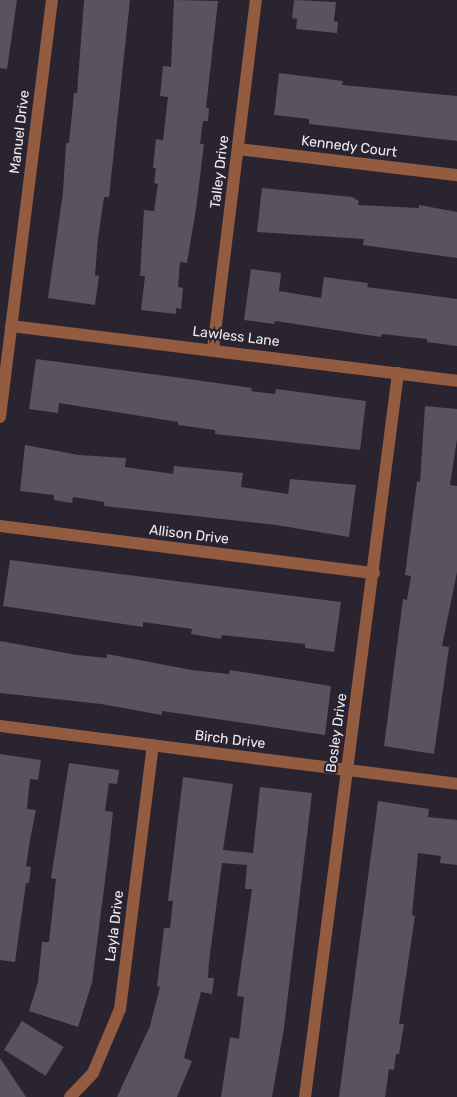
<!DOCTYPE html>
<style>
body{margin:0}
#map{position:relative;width:457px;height:1097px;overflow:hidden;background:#2a2330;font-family:Rubik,sans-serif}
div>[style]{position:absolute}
.building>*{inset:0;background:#595261;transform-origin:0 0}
.minor>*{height:12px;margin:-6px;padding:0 6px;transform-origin:6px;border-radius:6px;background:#935b3f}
span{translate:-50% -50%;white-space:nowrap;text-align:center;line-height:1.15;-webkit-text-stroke:4.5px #2a2330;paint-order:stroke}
.street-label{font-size:14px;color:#efebf4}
</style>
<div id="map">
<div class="building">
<div style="clip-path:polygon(0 0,17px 0,7px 69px,0 68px)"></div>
<div style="clip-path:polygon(84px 0,130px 0,109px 197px,104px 197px,98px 239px,95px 275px,99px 276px,95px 305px,48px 298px,63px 192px,66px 143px,69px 143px,74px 93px,77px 93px)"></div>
<div style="clip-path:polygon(174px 0,218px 1px,206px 108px,209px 108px,208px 121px,203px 121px,200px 144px,204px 144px,196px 209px,187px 263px,180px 262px,178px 287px,183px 288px,181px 309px,176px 308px,176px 314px,141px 310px,145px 276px,140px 276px,144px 210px,154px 211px,158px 184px,154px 183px,156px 168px,153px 168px,156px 139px,163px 140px,168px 97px,160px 96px,163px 66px,171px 67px)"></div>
<div style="clip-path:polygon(294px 0,336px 2px,334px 21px,338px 22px,337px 33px,296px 29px,297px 19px,292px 18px)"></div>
<div style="clip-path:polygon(279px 73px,343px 81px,342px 85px,457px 96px,457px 141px,309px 124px,309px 119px,274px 115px)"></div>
<div style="clip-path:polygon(262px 188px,352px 197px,359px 201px,358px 205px,419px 208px,419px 205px,457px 212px,457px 258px,363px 245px,364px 239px,257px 232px)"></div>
<div style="clip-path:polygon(251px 269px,281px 273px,279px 291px,321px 298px,324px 277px,368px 283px,367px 287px,457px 299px,457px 346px,427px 342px,427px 339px,382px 334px,381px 337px,275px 321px,274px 324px,244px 320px)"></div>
<div style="clip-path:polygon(36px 359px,174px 377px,252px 388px,251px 391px,275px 394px,276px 389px,366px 401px,360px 450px,215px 434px,215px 430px,178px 425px,178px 422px,59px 403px,58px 413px,29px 409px)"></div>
<div style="clip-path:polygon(425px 406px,457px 409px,457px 439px,450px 485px,457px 486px,457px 572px,442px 646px,449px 647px,434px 754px,384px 746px,403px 599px,407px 600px,411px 576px,405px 575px,417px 481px,420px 482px)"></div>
<div style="clip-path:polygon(25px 445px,79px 455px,126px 458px,125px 467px,173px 474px,174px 466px,243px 473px,241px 487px,288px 494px,290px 479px,356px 485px,349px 537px,276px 525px,104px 506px,104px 502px,73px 497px,72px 503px,54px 500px,54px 495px,20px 491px)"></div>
<div style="clip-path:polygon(10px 560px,341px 602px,334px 652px,305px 648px,305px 644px,222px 635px,221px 639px,191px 634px,192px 629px,143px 622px,143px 627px,3px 606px)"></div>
<div style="clip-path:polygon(0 641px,77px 655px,107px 658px,107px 654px,192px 670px,229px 674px,230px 670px,331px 686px,325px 735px,162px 711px,162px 715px,101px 704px,0 693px)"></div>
<div style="clip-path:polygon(0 754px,41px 760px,38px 780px,30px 779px,27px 809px,36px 810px,30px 840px,26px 866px,31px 867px,29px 883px,26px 883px,15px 962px,0 960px)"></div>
<div style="clip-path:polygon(69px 763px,119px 770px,117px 784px,109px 783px,105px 811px,113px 812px,109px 849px,92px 983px,78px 1027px,29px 1011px,38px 982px,42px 942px,49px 942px,56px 879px,51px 878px)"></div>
<div style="clip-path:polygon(183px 777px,233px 784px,223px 850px,253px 853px,260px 787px,312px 793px,284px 1028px,272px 1097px,221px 1097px,230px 1037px,239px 1039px,244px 997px,237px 996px,252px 889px,245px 889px,247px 865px,222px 863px,209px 962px,208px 978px,214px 978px,212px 994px,201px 992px,184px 1058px,192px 1061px,177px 1097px,117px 1097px,150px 1026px,160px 987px,157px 986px,164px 928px,170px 928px,173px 901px,168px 901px)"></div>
<div style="clip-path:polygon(378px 801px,429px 809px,428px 817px,457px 820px,457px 865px,440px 863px,441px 856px,418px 853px,412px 915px,415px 916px,399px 1024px,404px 1024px,399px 1054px,396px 1054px,394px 1070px,389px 1069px,385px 1097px,339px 1097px)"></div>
<div style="left:22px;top:1021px;width:49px;height:34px;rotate:32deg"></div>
<div style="clip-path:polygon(0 1058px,26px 1097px,0 1097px)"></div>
</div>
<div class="minor">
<div style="left:238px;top:149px;width:221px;rotate:6.8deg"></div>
<div style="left:11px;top:326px;width:449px;rotate:7deg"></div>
<div style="left:213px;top:349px;width:352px;rotate:-83deg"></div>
<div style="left:0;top:417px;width:420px;rotate:-82.9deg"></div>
<div style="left:0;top:526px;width:377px;rotate:7.2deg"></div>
<div style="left:0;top:726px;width:461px;rotate:7.2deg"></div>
<div style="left:70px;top:1097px;width:33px;rotate:-46deg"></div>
<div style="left:93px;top:1073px;width:69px;rotate:-67.1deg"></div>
<div style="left:120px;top:1009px;width:266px;rotate:-82.9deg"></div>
<div style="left:305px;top:1097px;width:730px;rotate:-82.68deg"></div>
</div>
<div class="street-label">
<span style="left:20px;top:132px;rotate:-83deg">Manuel Drive</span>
<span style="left:349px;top:147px;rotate:7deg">Kennedy Court</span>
<span style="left:220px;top:172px;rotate:-83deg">Talley Drive</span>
<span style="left:236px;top:337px;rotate:7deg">Lawless Lane</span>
<span style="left:189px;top:535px;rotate:7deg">Allison Drive</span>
<span style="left:337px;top:733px;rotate:-82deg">Bosley Drive</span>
<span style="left:230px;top:740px;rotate:7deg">Birch Drive</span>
<span style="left:115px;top:926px;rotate:-83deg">Layla Drive</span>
</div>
</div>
